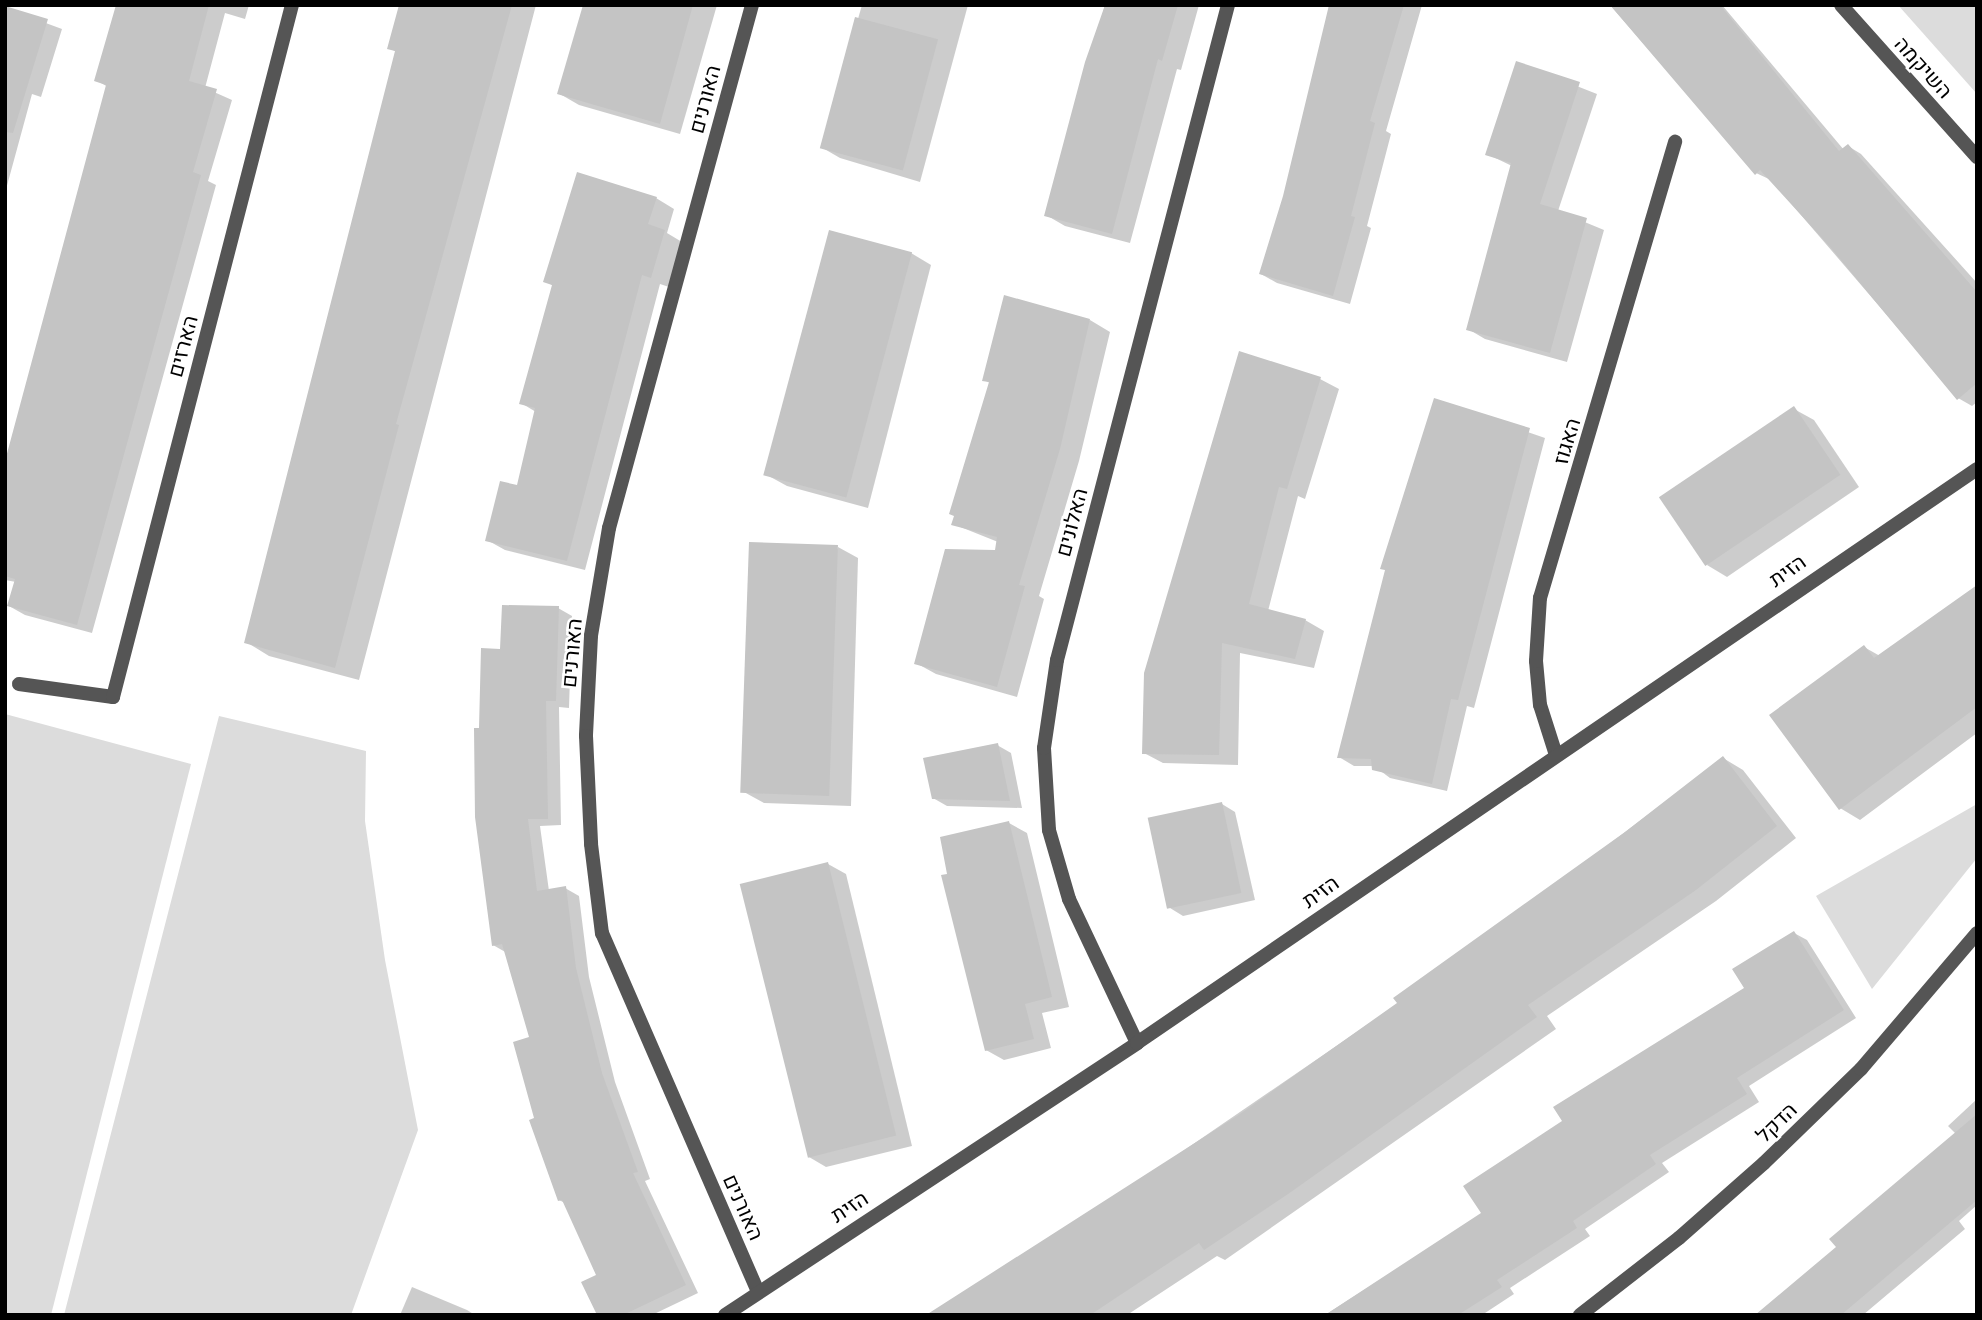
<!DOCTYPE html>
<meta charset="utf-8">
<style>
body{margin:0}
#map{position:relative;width:1982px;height:1320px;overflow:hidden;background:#fff;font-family:"IBM Plex Sans",Heebo,sans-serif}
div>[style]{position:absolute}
.green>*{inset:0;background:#dcdcdc}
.shadow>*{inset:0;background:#0003}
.building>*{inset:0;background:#c4c4c4;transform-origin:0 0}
.service>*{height:14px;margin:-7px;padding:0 7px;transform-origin:7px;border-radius:7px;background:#555}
.minor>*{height:14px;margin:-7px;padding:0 7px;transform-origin:7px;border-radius:7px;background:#555}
.tertiary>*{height:14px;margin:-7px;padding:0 7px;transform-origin:7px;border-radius:7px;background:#555}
span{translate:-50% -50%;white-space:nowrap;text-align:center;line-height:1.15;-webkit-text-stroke:5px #fff;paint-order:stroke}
.street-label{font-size:21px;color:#000}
.frame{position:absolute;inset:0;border:7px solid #000;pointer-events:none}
</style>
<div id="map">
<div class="green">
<div style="clip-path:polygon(1898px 5px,1977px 5px,1977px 94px)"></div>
<div style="clip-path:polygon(5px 714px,191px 764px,51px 1315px,5px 1315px)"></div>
<div style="clip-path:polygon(219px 716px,366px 751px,365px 821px,385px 960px,418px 1130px,351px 1315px,64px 1315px)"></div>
<div style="clip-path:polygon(1977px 804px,1977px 858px,1872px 989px,1816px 896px)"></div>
</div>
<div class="shadow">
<div style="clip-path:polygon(118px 5px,249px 5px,245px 19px,225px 13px,205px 88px,232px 100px,208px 181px,216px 185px,92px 633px,25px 615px,9px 606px,16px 582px,5px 580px,5px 469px,108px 87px,96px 80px)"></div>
<div style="clip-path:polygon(401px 5px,536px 5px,359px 680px,269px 656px,246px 642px,397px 52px,389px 48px)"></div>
<div style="clip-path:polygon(584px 5px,717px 5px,680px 134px,579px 105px,560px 94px)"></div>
<div style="clip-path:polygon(862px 5px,968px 5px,920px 182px,840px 158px,821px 147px)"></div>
<div style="clip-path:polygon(1105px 5px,1199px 5px,1181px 70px,1177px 69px,1130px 243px,1065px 226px,1046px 215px)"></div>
<div style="clip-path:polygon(1330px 5px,1422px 5px,1386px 131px,1391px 134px,1367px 226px,1371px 228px,1350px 304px,1277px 283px,1261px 274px,1285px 197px)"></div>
<div style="clip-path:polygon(1610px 5px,1722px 5px,1844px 150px,1848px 146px,1861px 154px,1977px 283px,1977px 402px,1972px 406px,1958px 398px,1771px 180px,1756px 173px)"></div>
<div style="clip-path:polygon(5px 8px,62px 29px,41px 97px,32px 94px,5px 193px)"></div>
<div style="clip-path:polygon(1518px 63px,1597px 94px,1558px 211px,1604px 230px,1567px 362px,1485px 339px,1468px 329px,1512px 166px,1487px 154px)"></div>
<div style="clip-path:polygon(656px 198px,674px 209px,667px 233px,682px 242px,669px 287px,660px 284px,585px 570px,505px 550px,487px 540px,518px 488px,536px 412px,521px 403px,554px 286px,545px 281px)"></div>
<div style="clip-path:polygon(911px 253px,931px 265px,868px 508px,787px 486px,767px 475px)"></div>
<div style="clip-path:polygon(1090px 320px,1110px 332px,1079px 461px,1039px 596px,1044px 599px,1017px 697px,936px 674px,916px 663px,997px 552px,998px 542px,953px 524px,990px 383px,984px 380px)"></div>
<div style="clip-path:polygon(1320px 379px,1339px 389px,1305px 499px,1298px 496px,1268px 611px,1305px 620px,1324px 631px,1314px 668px,1240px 653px,1238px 765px,1163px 763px,1144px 753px)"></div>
<div style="clip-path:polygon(1436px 400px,1545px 438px,1474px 708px,1467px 706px,1447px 791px,1390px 778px,1374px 766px,1354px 766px,1339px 757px)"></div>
<div style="clip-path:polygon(1794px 409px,1814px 420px,1859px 487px,1727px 577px,1707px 565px)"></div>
<div style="clip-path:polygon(838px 547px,858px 558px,851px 806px,764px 803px,744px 792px)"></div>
<div style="clip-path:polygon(1977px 587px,1977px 733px,1860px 820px,1840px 808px,1864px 647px,1880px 656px)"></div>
<div style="clip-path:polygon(558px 608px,572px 616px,569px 708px,559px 707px,561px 825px,540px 826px,549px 891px,565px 888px,579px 896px,589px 977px,615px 1082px,650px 1179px,645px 1181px,698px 1293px,652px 1315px,599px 1315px,599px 1276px,565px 1203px,559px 1200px,536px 1119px,531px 1038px,507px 953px,493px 945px,480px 729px,501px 651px)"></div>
<div style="clip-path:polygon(997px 745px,1011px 753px,1022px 808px,947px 806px,933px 798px)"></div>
<div style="clip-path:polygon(1723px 758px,1743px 770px,1796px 838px,1716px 901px,1547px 1016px,1556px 1029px,1225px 1260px,1217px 1256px,1127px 1315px,930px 1315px,1116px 1197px,1399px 1003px)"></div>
<div style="clip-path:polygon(1222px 804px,1235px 812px,1255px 900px,1183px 916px,1170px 908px)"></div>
<div style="clip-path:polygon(1009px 823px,1027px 833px,1069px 1007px,1042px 1013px,1051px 1048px,1004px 1060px,986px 1050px,949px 875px)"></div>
<div style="clip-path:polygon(828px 864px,846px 874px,912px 1146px,826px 1167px,809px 1157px)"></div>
<div style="clip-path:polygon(1794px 933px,1807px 940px,1856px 1018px,1749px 1086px,1759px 1102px,1662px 1163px,1669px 1172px,1585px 1229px,1590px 1236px,1510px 1288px,1514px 1294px,1482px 1315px,1325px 1315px,1483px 1214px,1565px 1122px,1746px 988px)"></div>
<div style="clip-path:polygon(1977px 1099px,1977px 1205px,1959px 1221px,1965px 1229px,1863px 1315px,1758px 1315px,1838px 1247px,1956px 1134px,1948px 1126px)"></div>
<div style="clip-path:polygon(412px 1287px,467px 1310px,475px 1315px,400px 1315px)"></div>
</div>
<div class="building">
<div style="clip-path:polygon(116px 5px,209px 5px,189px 81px,217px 89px,193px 172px,201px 175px,77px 625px,7px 606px,15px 579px,5px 576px,5px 461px,106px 85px,94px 81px)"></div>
<div style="clip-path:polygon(399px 5px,512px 5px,396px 424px,399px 425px,335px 668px,244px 643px,395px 51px,387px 49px)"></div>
<div style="clip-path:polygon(583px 5px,693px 5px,660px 124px,557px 94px)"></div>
<div style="clip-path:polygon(1105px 5px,1178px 5px,1162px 61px,1158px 59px,1112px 234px,1044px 216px,1085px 62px)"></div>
<div style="clip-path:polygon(1329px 5px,1404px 5px,1370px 121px,1375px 123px,1351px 216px,1355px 217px,1333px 296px,1259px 274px,1283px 196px)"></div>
<div style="clip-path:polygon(1610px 5px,1720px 5px,1839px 151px,1848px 144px,1977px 292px,1977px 383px,1957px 400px,1831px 248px,1760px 170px,1755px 175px)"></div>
<div style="clip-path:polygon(5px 6px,48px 19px,13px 133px,5px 132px)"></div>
<div style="left:855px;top:17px;width:86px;height:136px;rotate:15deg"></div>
<div style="clip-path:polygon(1516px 61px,1580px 82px,1540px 204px,1587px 218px,1550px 353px,1466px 330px,1511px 163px,1485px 155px)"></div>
<div style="clip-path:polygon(577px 172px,657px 197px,648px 224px,665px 230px,651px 278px,642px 275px,567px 561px,485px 541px,500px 481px,517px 485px,535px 408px,519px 404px,552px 285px,543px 282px)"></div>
<div style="left:829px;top:230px;width:86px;height:254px;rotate:15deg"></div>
<div style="clip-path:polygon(1004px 295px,1090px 319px,1060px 449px,1019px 585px,1025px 586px,997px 687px,914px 664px,945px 549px,995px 550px,997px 537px,951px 525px,954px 516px,949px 514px,989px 382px,982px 381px)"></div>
<div style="clip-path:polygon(1239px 351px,1321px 377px,1287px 489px,1279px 487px,1249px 604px,1306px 619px,1295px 659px,1222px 643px,1219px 755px,1142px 754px,1144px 673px)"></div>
<div style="clip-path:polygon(1434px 398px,1530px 428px,1458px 700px,1451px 699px,1432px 784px,1372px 770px,1371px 759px,1337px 758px,1385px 570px,1380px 569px)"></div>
<div style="left:1794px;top:406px;width:83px;height:163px;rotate:56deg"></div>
<div style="left:749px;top:542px;width:89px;height:251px;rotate:2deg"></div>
<div style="clip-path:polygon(1977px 585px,1977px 707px,1839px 810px,1769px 715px,1864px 645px,1874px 658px)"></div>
<div style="clip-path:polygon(502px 605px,559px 606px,556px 701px,546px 701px,548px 819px,528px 819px,537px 891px,566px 886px,576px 968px,602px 1073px,638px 1172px,633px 1173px,686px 1285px,623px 1315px,597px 1315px,581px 1282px,596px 1275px,562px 1200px,558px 1201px,529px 1120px,534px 1118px,513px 1042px,529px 1037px,502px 944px,492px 946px,475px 817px,474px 728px,479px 728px,481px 648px,500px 649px)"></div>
<div style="clip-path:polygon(998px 743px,1010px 801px,932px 799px,923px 758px)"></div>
<div style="clip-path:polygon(1723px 756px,1777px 826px,1696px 890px,1528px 1005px,1537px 1017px,1291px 1192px,1204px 1250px,1199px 1243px,1090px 1315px,926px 1315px,1240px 1114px,1397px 1003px,1393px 998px,1625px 832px)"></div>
<div style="left:1222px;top:802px;width:93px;height:76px;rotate:78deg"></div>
<div style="clip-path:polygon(1009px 821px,1052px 997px,1025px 1004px,1034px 1039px,985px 1051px,941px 875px,947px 874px,940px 837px)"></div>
<div style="left:828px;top:862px;width:282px;height:91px;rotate:76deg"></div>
<div style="clip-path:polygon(1794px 931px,1844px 1010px,1737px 1078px,1747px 1094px,1650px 1155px,1656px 1164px,1573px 1221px,1577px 1228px,1497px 1280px,1502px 1287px,1458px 1315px,1325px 1315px,1481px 1213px,1463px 1186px,1562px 1121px,1553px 1107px,1744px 988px,1732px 969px)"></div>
<div style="clip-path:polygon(1977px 1114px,1977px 1200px,1841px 1315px,1755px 1315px,1836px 1247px,1829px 1239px)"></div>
</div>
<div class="service">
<div style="left:19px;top:684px;width:95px;rotate:7.9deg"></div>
</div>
<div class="minor">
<div style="left:752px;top:5px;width:542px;rotate:105.29deg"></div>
<div style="left:609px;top:528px;width:109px;rotate:99.5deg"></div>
<div style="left:591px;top:636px;width:100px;rotate:92.9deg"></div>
<div style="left:586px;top:736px;width:108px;rotate:87.3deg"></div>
<div style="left:591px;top:844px;width:90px;rotate:83deg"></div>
<div style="left:602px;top:933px;width:391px;rotate:66.5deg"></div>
<div style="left:113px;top:697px;width:715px;rotate:-75.5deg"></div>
<div style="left:1556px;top:755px;width:52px;rotate:-107.7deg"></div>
<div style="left:1540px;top:705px;width:44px;rotate:-95.2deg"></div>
<div style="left:1536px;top:661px;width:63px;rotate:-86.4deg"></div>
<div style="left:1540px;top:598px;width:476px;rotate:-73.5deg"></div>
<div style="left:1137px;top:1043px;width:159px;rotate:-115.3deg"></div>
<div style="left:1069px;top:899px;width:72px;rotate:-106.2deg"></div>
<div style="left:1049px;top:830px;width:82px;rotate:-93.5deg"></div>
<div style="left:1044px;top:748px;width:89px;rotate:-81.6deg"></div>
<div style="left:1057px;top:660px;width:677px;rotate:-75.37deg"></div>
<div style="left:1580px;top:1315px;width:125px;rotate:-37.9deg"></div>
<div style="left:1679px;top:1238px;width:113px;rotate:-41.4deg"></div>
<div style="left:1764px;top:1163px;width:135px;rotate:-44.1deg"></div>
<div style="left:1861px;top:1069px;width:179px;rotate:-49.5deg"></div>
</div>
<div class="tertiary">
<div style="left:1841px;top:5px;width:204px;rotate:48.2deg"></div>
<div style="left:725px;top:1315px;width:494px;rotate:-33.4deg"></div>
<div style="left:1137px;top:1043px;width:1017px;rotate:-34.35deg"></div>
</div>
<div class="street-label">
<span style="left:1924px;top:67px;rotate:48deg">השיקמה</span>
<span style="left:704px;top:99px;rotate:-75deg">האורנים</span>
<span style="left:182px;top:346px;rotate:-75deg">הארזים</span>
<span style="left:1566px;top:441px;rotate:-73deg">האגוז</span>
<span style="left:1071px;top:522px;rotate:-75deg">האלונים</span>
<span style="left:1787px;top:570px;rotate:-35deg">הזית</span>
<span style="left:571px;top:653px;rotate:-85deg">האורנים</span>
<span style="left:1320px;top:891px;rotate:-35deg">הזית</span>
<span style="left:1776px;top:1122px;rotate:-44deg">הדקל</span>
<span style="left:849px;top:1206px;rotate:-33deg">הזית</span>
<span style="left:744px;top:1207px;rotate:66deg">האורנים</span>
</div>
<div class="frame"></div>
</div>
